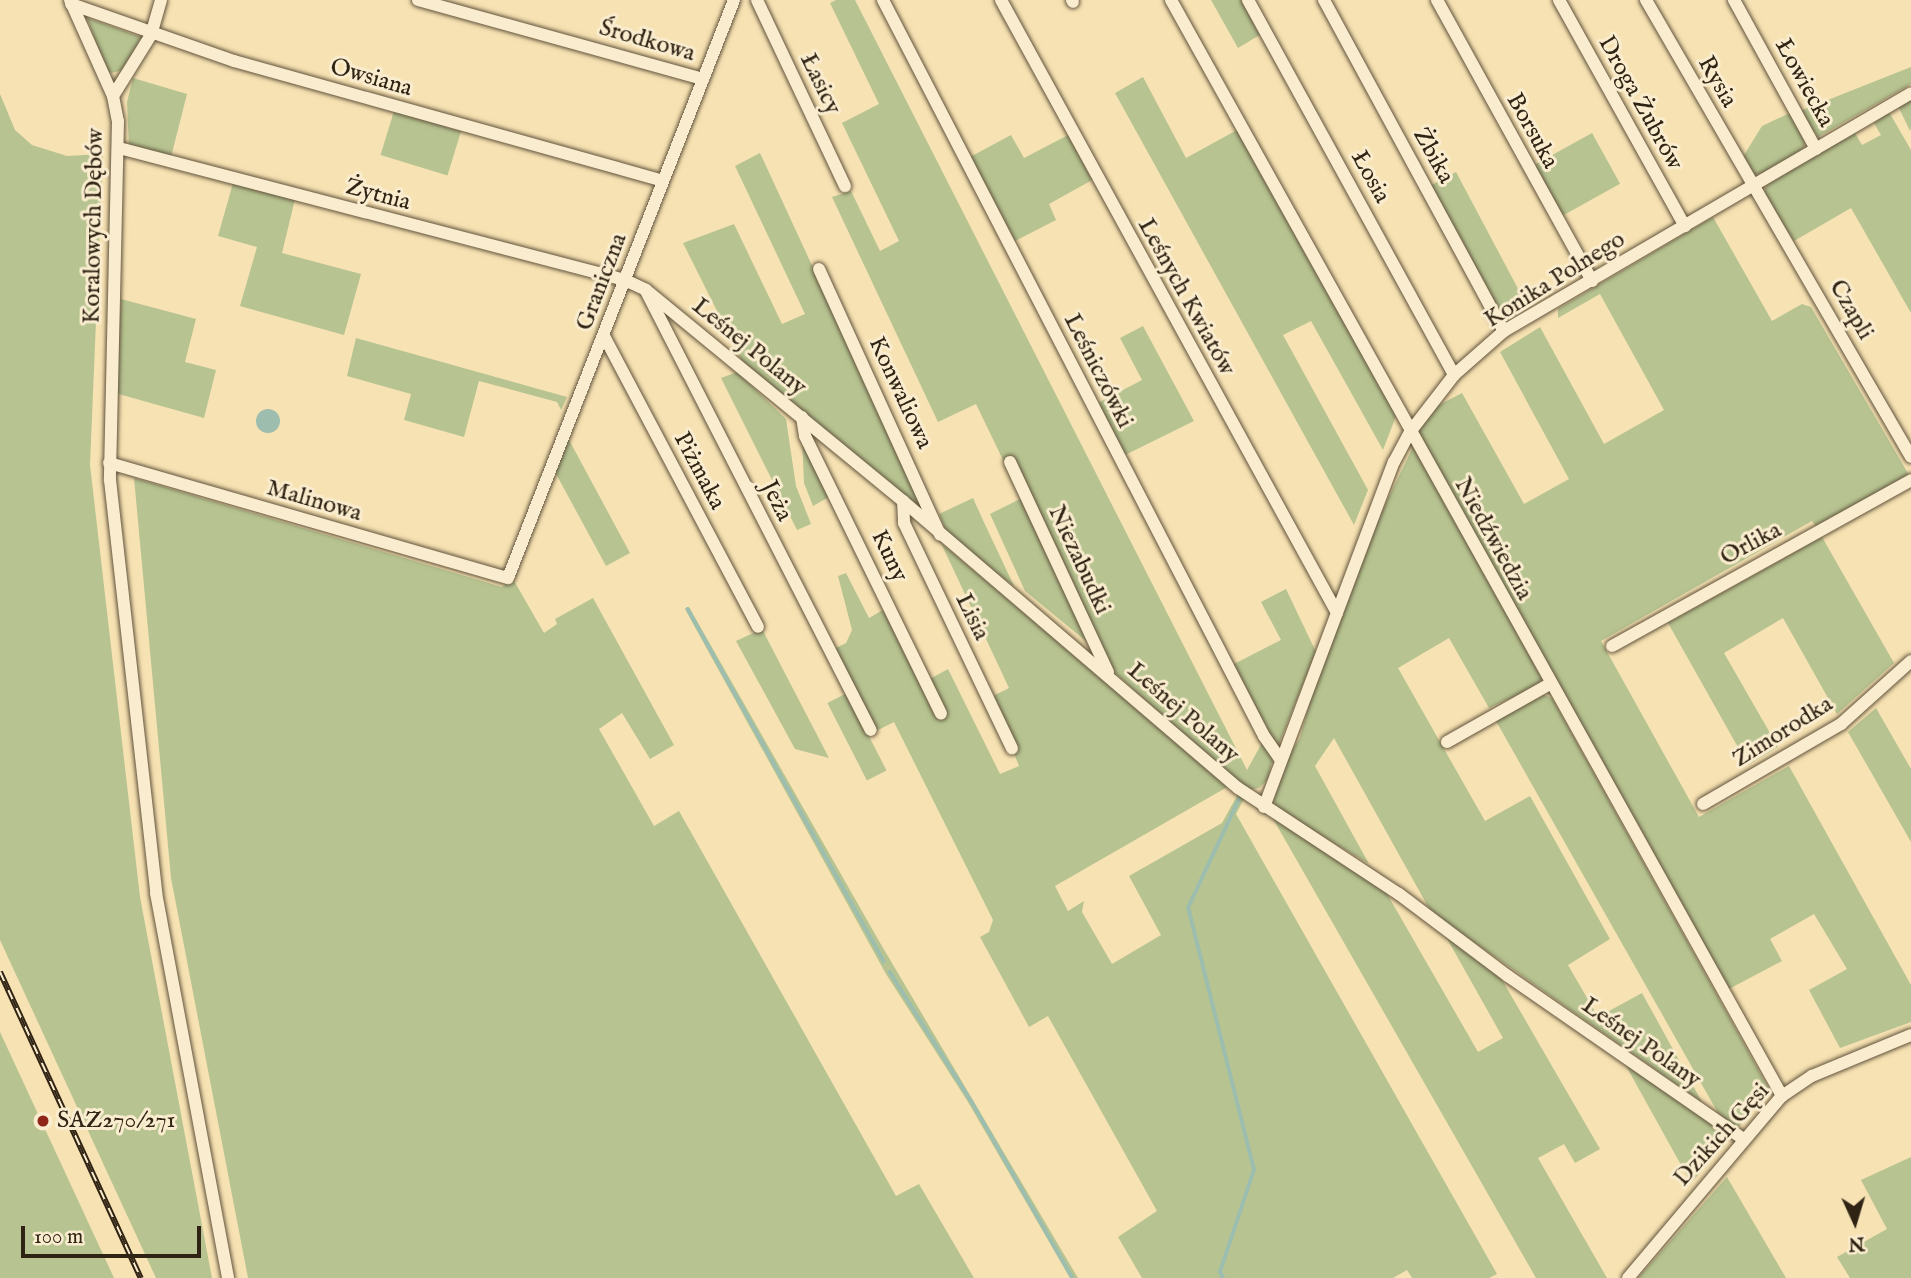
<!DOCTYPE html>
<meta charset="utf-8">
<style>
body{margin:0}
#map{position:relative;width:1911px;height:1278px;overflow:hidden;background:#f7e2b3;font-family:"IM FELL English",serif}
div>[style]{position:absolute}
.green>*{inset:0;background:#b7c491;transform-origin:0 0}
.water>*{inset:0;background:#9dbdae}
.round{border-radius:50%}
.stream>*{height:3.5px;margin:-1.75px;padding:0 1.75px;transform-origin:1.75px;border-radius:1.75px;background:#9dbdae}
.roads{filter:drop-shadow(0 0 2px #61533c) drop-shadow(0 0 2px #61533c)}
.minor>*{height:12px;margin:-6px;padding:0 6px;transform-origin:6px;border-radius:6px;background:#faecce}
.rail>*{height:6px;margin-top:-3px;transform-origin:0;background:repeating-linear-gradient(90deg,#faecce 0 10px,#2f2314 0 20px);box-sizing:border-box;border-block:2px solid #2f2314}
.dots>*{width:19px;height:19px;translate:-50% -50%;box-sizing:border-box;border:4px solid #faecce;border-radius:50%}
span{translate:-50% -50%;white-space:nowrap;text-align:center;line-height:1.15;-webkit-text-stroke:6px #faecce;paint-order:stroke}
.street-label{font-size:24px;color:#2f2314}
.poi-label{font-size:24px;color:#2f2314}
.left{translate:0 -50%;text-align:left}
.north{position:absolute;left:1820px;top:1187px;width:70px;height:70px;-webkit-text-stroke:5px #faecce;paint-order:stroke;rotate:176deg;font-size:19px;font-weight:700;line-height:28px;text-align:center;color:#2f2314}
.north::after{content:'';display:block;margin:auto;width:24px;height:32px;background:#2f2314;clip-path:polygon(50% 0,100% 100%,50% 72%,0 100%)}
.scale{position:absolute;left:21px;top:1226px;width:180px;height:32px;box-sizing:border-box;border:4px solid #2f2314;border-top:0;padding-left:9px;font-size:21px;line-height:24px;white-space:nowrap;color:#2f2314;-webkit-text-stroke:5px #faecce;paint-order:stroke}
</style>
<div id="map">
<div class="green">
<div style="clip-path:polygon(836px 0,855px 0,1247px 770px,1263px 741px,1273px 757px,1268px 779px,1259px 788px,1248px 790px,1239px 783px,1114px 672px,1013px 458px,1004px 462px,976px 404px,938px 422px,832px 197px,851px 191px,880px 251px,899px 241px,842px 123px,879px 104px,830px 3px)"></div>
<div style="clip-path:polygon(1211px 0,1245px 0,1263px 33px,1238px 48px)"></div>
<div style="clip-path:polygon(87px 18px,141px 37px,124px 70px,111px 73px,106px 70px)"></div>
<div style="clip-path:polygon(1911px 67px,1911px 84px,1818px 137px,1800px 111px)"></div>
<div style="clip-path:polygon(1143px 77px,1186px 158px,1237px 130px,1396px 416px,1383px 450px,1311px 321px,1283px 335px,1368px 490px,1354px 525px,1115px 93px)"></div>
<div style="clip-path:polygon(133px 78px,187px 94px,171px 157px,129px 147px,127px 102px)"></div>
<div style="clip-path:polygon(0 94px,15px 130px,32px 145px,67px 156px,103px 154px,90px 465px,140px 897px,212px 1278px,156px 1278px,0 940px)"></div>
<div style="clip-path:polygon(1911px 99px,1911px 128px,1910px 131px,1898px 106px)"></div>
<div style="left:394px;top:111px;width:70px;height:46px;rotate:17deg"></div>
<div style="clip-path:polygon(1792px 112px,1806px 139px,1803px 150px,1764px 173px,1750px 175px,1741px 160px,1762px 126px)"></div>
<div style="clip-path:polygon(1889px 112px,1911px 150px,1911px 313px,1851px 208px,1794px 241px,1764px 194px,1766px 186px,1793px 167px,1855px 133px,1862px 145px,1881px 135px,1874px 123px)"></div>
<div style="left:1592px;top:133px;width:58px;height:68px;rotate:61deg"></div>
<div style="clip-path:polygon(1070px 134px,1094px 179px,1049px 204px,1056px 220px,1013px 242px,970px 157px,1011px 135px,1024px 158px)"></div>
<div style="clip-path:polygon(760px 153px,890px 434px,927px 517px,742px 361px,683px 243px,734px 224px,782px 324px,805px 314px,735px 166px)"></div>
<div style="left:1456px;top:172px;width:147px;height:30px;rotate:62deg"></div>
<div style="clip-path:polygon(233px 183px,295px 199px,282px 253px,361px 274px,344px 335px,240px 306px,257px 247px,218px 236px)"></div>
<div style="clip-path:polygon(1713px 217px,1772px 321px,1802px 304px,1811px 307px,1909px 475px,1817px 528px,1812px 521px,1601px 641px,1699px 817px,1789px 766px,1911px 985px,1911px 1022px,1840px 1048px,1809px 990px,1847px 969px,1814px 914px,1770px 939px,1782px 961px,1727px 990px,1415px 435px,1435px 407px,1462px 393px,1524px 504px,1569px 479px,1500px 352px,1540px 327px,1604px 444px,1664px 410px,1600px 294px,1558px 318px,1558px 309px)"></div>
<div style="clip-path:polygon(121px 299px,196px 319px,185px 362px,216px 370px,204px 418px,115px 393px)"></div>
<div style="clip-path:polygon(1143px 326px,1194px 421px,1123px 456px,1096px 404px,1142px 380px,1120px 338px)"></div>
<div style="clip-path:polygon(356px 338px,567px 397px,561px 410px,557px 402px,479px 381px,464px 437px,404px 420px,411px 394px,347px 376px)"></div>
<div style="clip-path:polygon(737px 372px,786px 419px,796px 486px,811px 524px,797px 530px,721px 378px)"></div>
<div style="clip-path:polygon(568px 438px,630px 553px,606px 566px,555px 472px)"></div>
<div style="clip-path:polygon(802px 438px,834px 494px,813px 506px,804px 483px)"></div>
<div style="clip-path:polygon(1413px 447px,1542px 677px,1539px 685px,1489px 708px,1449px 638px,1398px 668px,1485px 821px,1530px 796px,1610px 939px,1568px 965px,1598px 1017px,1642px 993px,1702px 1102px,1431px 912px,1334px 738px,1315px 766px,1369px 864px,1276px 808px,1274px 799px,1288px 756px,1300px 738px,1318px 671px,1368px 540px)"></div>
<div style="clip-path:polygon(134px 478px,502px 587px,513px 579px,544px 633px,557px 624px,555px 619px,593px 598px,674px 745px,650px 759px,622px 713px,599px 729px,654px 826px,679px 811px,896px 1196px,919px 1184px,974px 1278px,248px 1278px,171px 878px)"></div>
<div style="clip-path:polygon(973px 498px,982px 518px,1014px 586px,949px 538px,939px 514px)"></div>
<div style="clip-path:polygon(1022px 498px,1092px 646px,1025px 591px,990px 514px)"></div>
<div style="clip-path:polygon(1822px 537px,1894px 663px,1837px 714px,1783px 618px,1724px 653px,1778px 747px,1748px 765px,1668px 623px)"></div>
<div style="clip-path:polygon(941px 543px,1229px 786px,1055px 886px,1068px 911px,1084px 901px,1082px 912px,1112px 964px,1161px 935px,1129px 876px,1222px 823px,1238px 794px,1244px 799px,1236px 814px,1497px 1274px,1489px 1278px,1412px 1278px,1407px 1270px,1393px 1278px,1142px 1278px,1118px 1237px,1157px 1211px,1048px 1016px,1029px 1027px,980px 937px,989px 932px,993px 920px,894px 722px,876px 731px,834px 649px,846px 643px,852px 630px,838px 576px,846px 573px,869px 618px,888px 607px,928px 680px,948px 669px,1000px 774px,1019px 766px,991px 697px,1009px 688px)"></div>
<div style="clip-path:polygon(1286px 589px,1316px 652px,1278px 746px,1268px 735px,1232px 665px,1281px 640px,1261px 602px)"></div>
<div style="clip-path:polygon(689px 607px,879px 941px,1078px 1278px,1070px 1278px,968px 1102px,886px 974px,685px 609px)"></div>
<div style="clip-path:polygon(762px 629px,829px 758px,795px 749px,736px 641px)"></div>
<div style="left:847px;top:693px;width:87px;height:22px;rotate:63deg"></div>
<div style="clip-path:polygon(1544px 695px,1552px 698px,1769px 1089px,1737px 1129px,1718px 1113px,1496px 721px)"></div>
<div style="clip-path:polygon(1876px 708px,1911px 769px,1911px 842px,1848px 732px)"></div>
<div style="clip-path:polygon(1272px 817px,1386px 892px,1478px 1052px,1503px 1038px,1445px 935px,1501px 978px,1600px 1149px,1575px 1163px,1564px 1144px,1538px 1158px,1607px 1278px,1536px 1278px)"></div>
<div style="clip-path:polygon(0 1032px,114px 1278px,0 1278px)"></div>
<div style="clip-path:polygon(1625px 1064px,1732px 1137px,1691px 1183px)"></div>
<div style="clip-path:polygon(1911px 1157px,1911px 1278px,1850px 1278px,1837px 1257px,1887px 1229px,1861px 1180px)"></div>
<div style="clip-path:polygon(1727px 1177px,1786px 1278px,1638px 1278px)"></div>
</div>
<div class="water">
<div class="round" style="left:256px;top:409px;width:24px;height:24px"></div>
</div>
<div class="stream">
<div style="left:688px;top:609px;width:403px;rotate:60.9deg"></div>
<div style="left:890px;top:972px;width:154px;rotate:57.8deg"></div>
<div style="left:972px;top:1102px;width:203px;rotate:60.2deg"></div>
<div style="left:1223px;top:1278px;width:7px;rotate:-117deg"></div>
<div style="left:1220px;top:1272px;width:108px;rotate:-71.6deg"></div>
<div style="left:1254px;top:1170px;width:270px;rotate:-104.1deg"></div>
<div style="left:1188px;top:908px;width:120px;rotate:-64.9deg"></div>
</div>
<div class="roads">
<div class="minor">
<div style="left:70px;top:0;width:105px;rotate:65.9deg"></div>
<div style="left:113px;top:96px;width:25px;rotate:79deg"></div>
<div style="left:118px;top:121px;width:359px;rotate:91.3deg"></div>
<div style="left:110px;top:480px;width:416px;rotate:83.6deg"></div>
<div style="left:156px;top:893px;width:392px;rotate:79.4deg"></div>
<div style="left:418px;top:0;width:296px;rotate:15.5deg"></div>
<div style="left:757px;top:0;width:206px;rotate:64.7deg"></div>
<div style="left:883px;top:0;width:829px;rotate:62.63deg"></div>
<div style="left:1264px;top:736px;width:29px;rotate:55deg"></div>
<div style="left:1001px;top:0;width:699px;rotate:61.27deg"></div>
<div style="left:1072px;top:0;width:2px;rotate:63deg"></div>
<div style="left:1171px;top:0;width:1255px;rotate:60.86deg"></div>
<div style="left:1248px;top:0;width:428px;rotate:61.2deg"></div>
<div style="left:1324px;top:0;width:377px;rotate:61.5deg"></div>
<div style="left:1437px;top:0;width:321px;rotate:61.1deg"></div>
<div style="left:1559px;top:0;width:259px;rotate:60.9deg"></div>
<div style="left:1646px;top:0;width:528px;rotate:59.89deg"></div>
<div style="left:1734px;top:0;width:170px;rotate:61.2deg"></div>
<div style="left:71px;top:4px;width:173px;rotate:19.3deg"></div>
<div style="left:234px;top:61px;width:445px;rotate:15.6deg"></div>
<div style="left:113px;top:96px;width:72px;rotate:-58.1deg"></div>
<div style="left:151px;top:35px;width:36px;rotate:-74deg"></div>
<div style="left:119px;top:148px;width:523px;rotate:14.62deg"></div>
<div style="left:625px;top:280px;width:23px;rotate:25deg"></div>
<div style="left:646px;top:290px;width:333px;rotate:39.4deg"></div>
<div style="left:903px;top:501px;width:441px;rotate:40.6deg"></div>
<div style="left:1238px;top:788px;width:193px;rotate:33.4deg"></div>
<div style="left:1399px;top:894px;width:136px;rotate:37deg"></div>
<div style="left:1508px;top:976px;width:286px;rotate:34.7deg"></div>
<div style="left:819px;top:269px;width:292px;rotate:65.5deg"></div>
<div style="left:646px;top:291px;width:493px;rotate:62.9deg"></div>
<div style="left:604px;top:336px;width:329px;rotate:62.1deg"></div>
<div style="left:802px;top:417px;width:19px;rotate:81deg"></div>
<div style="left:805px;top:436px;width:309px;rotate:63.9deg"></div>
<div style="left:1010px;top:462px;width:232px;rotate:65deg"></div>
<div style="left:109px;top:463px;width:415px;rotate:16.1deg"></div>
<div style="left:508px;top:578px;width:621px;rotate:-68.64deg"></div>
<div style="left:903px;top:501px;width:22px;rotate:87deg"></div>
<div style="left:904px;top:523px;width:250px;rotate:64.4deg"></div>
<div style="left:1612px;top:646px;width:342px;rotate:-29deg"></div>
<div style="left:1447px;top:742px;width:118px;rotate:-29.4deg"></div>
<div style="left:1703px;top:804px;width:160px;rotate:-30.1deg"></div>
<div style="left:1841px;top:724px;width:94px;rotate:-42deg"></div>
<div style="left:1264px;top:807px;width:369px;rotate:-69.4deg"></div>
<div style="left:1394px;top:462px;width:34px;rotate:-62deg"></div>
<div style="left:1410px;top:432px;width:72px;rotate:-52.3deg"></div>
<div style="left:1454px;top:375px;width:67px;rotate:-41.3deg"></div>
<div style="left:1504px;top:331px;width:471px;rotate:-30.3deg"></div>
<div style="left:1628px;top:1278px;width:238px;rotate:-49.8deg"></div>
<div style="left:1782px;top:1096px;width:36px;rotate:-34deg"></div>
<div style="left:1812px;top:1076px;width:107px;rotate:-22.5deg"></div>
</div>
</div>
<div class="rail">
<div style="left:0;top:972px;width:337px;rotate:65.3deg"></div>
</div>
<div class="dots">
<div style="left:43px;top:1121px;background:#8f2418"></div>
</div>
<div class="street-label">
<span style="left:647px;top:41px;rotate:16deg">Środkowa</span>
<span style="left:371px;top:78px;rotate:16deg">Owsiana</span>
<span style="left:1717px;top:82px;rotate:60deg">Rysia</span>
<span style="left:1804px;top:83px;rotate:61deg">Łowiecka</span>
<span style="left:820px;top:84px;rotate:64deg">Łasicy</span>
<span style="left:1640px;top:103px;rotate:61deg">Droga Żubrów</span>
<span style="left:1532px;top:131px;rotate:61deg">Borsuka</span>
<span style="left:1433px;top:156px;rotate:61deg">Żbika</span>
<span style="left:1370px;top:177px;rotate:61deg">Łosia</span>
<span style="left:378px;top:195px;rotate:15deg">Żytnia</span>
<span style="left:94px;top:226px;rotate:-89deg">Koralowych Dębów</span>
<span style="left:1555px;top:280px;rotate:-32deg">Konika Polnego</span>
<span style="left:602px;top:282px;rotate:-69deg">Graniczna</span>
<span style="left:1186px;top:297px;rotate:61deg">Leśnych Kwiatów</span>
<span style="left:1851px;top:310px;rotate:60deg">Czapli</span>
<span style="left:749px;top:347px;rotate:39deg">Leśnej Polany</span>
<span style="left:1098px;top:371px;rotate:63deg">Leśniczówki</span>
<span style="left:900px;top:393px;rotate:65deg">Konwaliowa</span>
<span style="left:699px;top:471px;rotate:62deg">Piżmaka</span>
<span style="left:314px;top:501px;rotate:16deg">Malinowa</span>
<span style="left:776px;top:501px;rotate:63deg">Jeża</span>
<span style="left:1493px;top:539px;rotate:61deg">Niedźwiedzia</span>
<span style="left:1751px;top:544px;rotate:-28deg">Orlika</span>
<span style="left:889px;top:556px;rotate:64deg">Kuny</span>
<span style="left:1079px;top:560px;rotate:65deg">Niezabudki</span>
<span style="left:972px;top:617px;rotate:64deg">Lisia</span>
<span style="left:1183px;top:713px;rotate:41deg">Leśnej Polany</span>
<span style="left:1783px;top:732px;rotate:-32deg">Zimorodka</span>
<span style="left:1641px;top:1043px;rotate:35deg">Leśnej Polany</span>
<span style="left:1722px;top:1135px;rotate:-48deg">Dzikich Gęsi</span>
</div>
<div class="poi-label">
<span class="left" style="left:57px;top:1121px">SAZ270/271</span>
</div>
<div class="north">N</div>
<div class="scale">100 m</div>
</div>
